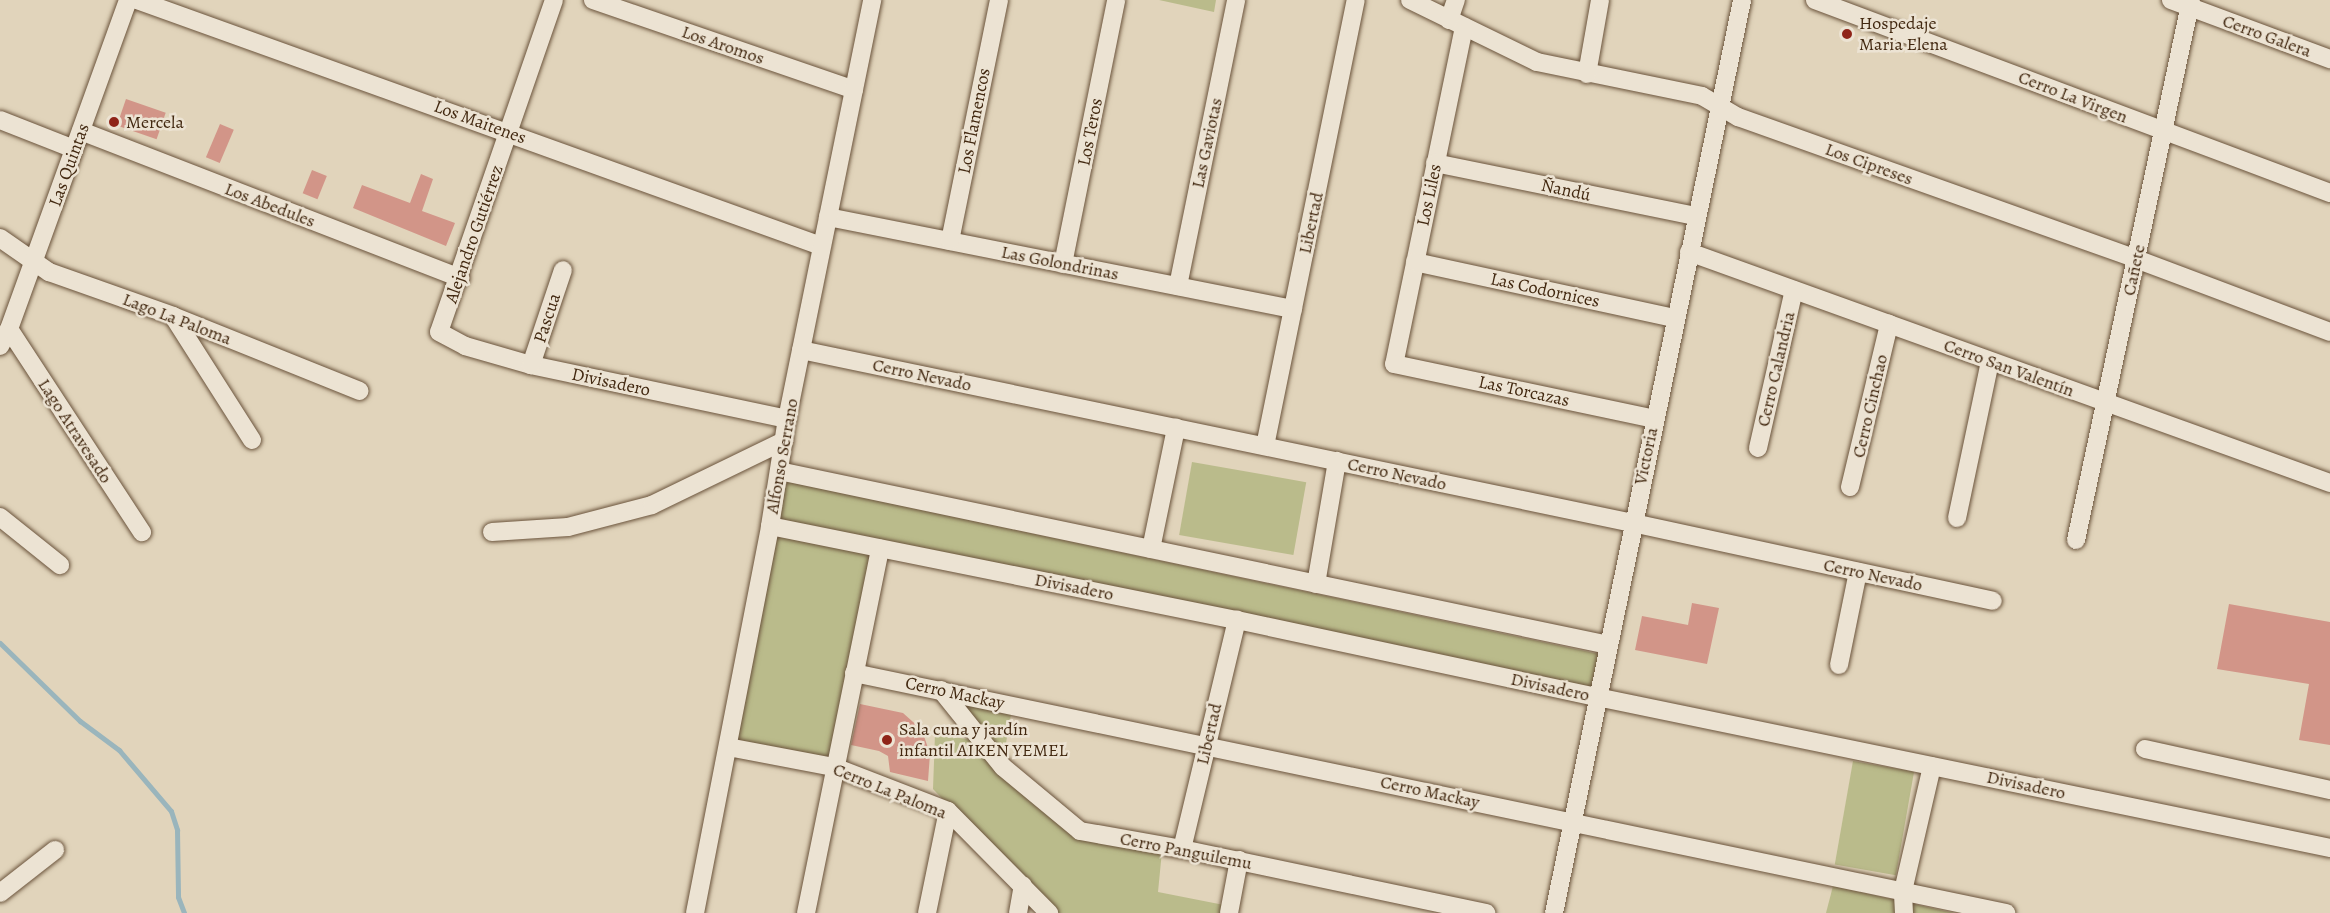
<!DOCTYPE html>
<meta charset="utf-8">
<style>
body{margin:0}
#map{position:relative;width:2330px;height:913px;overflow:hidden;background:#e1d4bb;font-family:Alegreya,serif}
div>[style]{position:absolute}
.green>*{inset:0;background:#babb8b;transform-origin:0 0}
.stream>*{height:5px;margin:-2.5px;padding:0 2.5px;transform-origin:2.5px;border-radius:2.5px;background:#9ab5bc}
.building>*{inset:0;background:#d29588;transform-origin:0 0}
.roads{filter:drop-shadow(0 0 2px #6a533b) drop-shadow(0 0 2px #6a533b)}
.minor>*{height:18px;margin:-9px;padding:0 9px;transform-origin:9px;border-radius:9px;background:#ece3d3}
.dots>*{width:16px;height:16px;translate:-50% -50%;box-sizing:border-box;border:3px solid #ece3d3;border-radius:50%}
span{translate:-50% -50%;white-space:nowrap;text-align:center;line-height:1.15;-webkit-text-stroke:5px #ece3d3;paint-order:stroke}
.poi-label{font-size:18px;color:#422810}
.left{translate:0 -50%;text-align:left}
.street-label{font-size:18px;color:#422810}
</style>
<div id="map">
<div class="green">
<div style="clip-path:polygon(1159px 0,1216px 0,1214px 12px)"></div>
<div style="left:1192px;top:462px;width:116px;height:74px;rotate:10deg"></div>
<div style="left:785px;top:481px;width:832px;height:38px;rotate:12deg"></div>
<div style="left:775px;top:536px;width:99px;height:207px;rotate:11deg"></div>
<div style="clip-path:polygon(954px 698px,1012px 709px,1003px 760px)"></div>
<div style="clip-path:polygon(935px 734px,972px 740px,1073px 833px,1162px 851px,1158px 892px,1224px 905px,1223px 913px,1052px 913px,933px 789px)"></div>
<div style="left:1853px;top:761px;width:62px;height:105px;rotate:10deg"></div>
<div style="clip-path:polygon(1833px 886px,1954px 913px,1826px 913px)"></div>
</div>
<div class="stream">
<div style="left:0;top:643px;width:112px;rotate:44.3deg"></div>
<div style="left:80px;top:721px;width:49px;rotate:36.6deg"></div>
<div style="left:119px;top:750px;width:80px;rotate:49.6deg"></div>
<div style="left:171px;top:811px;width:20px;rotate:72deg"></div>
<div style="left:177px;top:830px;width:67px;rotate:89.1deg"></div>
<div style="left:178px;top:897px;width:17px;rotate:69deg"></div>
</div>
<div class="building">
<div style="left:126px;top:99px;width:42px;height:28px;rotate:19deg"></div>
<div style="left:220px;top:124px;width:15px;height:36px;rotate:23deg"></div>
<div style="left:312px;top:170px;width:16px;height:25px;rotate:22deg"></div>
<div style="clip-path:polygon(421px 174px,433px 179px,422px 211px,455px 223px,446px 246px,353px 208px,362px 185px,410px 203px)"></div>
<div style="clip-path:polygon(1692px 603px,1719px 608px,1707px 664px,1635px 650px,1642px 616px,1688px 625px)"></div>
<div style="clip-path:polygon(2229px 604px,2330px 622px,2330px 745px,2299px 740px,2309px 684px,2217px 669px)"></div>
<div style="clip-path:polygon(860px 704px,903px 713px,922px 730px,930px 754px,928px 781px,890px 772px,888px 756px,879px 751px,851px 745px)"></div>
</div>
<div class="roads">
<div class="minor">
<div style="left:137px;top:0;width:727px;rotate:19.78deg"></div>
<div style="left:554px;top:0;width:351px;rotate:109.1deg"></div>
<div style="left:439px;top:332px;width:30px;rotate:28deg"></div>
<div style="left:465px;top:346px;width:69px;rotate:16.1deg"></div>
<div style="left:531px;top:365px;width:262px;rotate:11.9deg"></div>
<div style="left:593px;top:0;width:276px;rotate:19deg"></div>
<div style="left:1410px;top:0;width:141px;rotate:26deg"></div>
<div style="left:1537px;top:62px;width:168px;rotate:11.6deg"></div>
<div style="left:1702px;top:96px;width:42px;rotate:30.3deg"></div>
<div style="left:1738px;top:117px;width:423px;rotate:19.6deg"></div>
<div style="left:2136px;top:259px;width:207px;rotate:20.6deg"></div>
<div style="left:1815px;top:0;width:550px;rotate:20.54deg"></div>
<div style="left:2171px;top:0;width:170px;rotate:20.4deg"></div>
<div style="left:1449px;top:20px;width:21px;rotate:-71deg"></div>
<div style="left:1464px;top:27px;width:344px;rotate:101.7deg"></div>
<div style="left:1394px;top:364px;width:266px;rotate:11.9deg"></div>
<div style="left:1587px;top:74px;width:75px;rotate:-80deg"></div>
<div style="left:0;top:120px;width:79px;rotate:21.4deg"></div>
<div style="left:81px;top:131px;width:407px;rotate:21.2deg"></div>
<div style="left:1435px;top:163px;width:266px;rotate:11.5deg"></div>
<div style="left:828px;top:217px;width:474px;rotate:11.2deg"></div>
<div style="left:0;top:238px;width:60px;rotate:34.8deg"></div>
<div style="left:49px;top:272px;width:132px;rotate:19.5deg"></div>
<div style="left:173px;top:316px;width:201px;rotate:21.9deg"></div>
<div style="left:950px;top:241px;width:246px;rotate:-78.5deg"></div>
<div style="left:1689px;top:252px;width:681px;rotate:19.82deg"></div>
<div style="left:1415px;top:262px;width:266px;rotate:12.2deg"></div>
<div style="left:1063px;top:264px;width:269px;rotate:-78.6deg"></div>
<div style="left:1178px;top:286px;width:292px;rotate:-78.5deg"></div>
<div style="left:173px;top:316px;width:147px;rotate:57.5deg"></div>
<div style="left:9px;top:329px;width:243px;rotate:56.8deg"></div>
<div style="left:0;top:346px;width:19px;rotate:-62deg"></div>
<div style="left:9px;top:329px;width:350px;rotate:-70.1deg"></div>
<div style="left:801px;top:350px;width:850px;rotate:11.75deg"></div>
<div style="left:1633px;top:523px;width:368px;rotate:12.2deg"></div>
<div style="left:531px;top:365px;width:100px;rotate:-71.4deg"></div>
<div style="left:1265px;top:446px;width:455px;rotate:-78.5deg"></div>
<div style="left:1758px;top:448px;width:162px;rotate:-77.2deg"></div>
<div style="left:779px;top:471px;width:847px;rotate:11.85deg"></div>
<div style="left:1850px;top:487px;width:168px;rotate:-76.5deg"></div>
<div style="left:0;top:517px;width:77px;rotate:38.7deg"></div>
<div style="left:1957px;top:518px;width:160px;rotate:-78.1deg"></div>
<div style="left:770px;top:526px;width:476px;rotate:11.4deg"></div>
<div style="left:1237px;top:620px;width:368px;rotate:12.1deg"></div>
<div style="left:1597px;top:697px;width:748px;rotate:11.64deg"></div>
<div style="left:492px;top:532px;width:76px;rotate:-3.8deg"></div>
<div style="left:568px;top:527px;width:87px;rotate:-14.7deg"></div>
<div style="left:652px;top:505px;width:147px;rotate:-25.9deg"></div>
<div style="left:2076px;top:540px;width:552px;rotate:-77.98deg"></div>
<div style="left:1151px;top:549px;width:124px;rotate:-78.3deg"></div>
<div style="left:1316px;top:584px;width:125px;rotate:-80.3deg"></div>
<div style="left:1839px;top:665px;width:95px;rotate:-78.5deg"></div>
<div style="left:854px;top:673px;width:1177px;rotate:11.77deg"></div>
<div style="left:941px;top:690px;width:99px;rotate:51.2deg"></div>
<div style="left:1003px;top:767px;width:100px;rotate:39.7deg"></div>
<div style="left:1080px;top:831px;width:104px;rotate:10deg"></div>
<div style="left:1182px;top:849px;width:311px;rotate:11.9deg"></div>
<div style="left:728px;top:747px;width:108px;rotate:10.7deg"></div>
<div style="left:834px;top:767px;width:122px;rotate:21.1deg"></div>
<div style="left:948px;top:811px;width:144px;rotate:45.3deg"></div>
<div style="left:2145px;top:749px;width:189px;rotate:12.5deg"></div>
<div style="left:1182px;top:849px;width:236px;rotate:-76.5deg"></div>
<div style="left:0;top:893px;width:70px;rotate:-38deg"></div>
<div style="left:695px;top:913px;width:394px;rotate:-79deg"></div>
<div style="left:770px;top:526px;width:108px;rotate:-81deg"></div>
<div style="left:787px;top:419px;width:428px;rotate:-78.5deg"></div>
<div style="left:806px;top:913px;width:372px;rotate:-78.5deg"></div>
<div style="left:927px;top:913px;width:104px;rotate:-78.4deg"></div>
<div style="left:1018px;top:913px;width:28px;rotate:-80deg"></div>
<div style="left:1229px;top:913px;width:54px;rotate:-79.3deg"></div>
<div style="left:1554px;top:913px;width:932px;rotate:-78.36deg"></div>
<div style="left:1904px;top:913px;width:22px;rotate:-93deg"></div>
<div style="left:1903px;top:891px;width:128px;rotate:-76.9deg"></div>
</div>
</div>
<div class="dots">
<div style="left:1847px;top:34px;background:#8f2418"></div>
<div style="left:114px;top:122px;background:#8f2418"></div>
<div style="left:887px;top:740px;background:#8f2418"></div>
</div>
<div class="poi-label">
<span class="left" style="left:1859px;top:34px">Hospedaje<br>Maria Elena</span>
<span class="left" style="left:126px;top:122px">Mercela</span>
<span class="left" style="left:899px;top:740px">Sala cuna y jardín<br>infantil AIKEN YEMEL</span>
</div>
<div class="street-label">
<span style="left:2267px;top:36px;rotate:20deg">Cerro Galera</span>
<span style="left:723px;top:45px;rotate:19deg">Los Aromos</span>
<span style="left:2073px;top:97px;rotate:21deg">Cerro La Virgen</span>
<span style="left:974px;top:121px;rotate:-79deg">Los Flamencos</span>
<span style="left:480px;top:122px;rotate:20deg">Los Maitenes</span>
<span style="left:1090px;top:132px;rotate:-79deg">Los Teros</span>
<span style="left:1207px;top:143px;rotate:-78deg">Las Gaviotas</span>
<span style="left:1869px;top:164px;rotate:20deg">Los Cipreses</span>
<span style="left:69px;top:165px;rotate:-70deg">Las Quintas</span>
<span style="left:1566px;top:190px;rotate:12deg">Ñandú</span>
<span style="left:1429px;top:195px;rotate:-78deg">Los Liles</span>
<span style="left:270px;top:205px;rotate:21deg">Los Abedules</span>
<span style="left:1311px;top:223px;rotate:-78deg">Libertad</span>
<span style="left:474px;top:234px;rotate:-71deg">Alejandro Gutiérrez</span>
<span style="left:1060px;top:263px;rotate:11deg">Las Golondrinas</span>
<span style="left:2134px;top:270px;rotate:-78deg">Cañete</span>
<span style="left:1545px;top:290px;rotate:12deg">Las Codornices</span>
<span style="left:547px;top:318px;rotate:-72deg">Pascua</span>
<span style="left:177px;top:319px;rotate:21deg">Lago La Paloma</span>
<span style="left:2009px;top:368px;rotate:20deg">Cerro San Valentín</span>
<span style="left:1776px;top:369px;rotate:-77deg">Cerro Calandria</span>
<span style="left:922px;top:375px;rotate:12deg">Cerro Nevado</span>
<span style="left:611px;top:382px;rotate:12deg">Divisadero</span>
<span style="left:1524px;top:391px;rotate:12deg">Las Torcazas</span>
<span style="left:1870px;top:406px;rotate:-77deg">Cerro Cinchao</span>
<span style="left:75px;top:431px;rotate:57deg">Lago Atravesado</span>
<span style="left:782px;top:456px;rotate:-80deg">Alfonso Serrano</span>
<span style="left:1646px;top:456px;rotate:-78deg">Victoria</span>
<span style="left:1397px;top:474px;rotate:12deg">Cerro Nevado</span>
<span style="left:1873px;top:575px;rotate:12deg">Cerro Nevado</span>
<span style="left:1074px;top:587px;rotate:11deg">Divisadero</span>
<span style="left:1550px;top:687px;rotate:12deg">Divisadero</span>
<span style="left:955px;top:693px;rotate:12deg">Cerro Mackay</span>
<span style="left:1209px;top:734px;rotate:-77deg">Libertad</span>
<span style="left:2026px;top:785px;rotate:12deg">Divisadero</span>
<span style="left:890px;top:791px;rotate:22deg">Cerro La Paloma</span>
<span style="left:1430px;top:792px;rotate:12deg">Cerro Mackay</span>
<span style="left:1186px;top:851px;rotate:11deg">Cerro Panguilemu</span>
</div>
</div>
